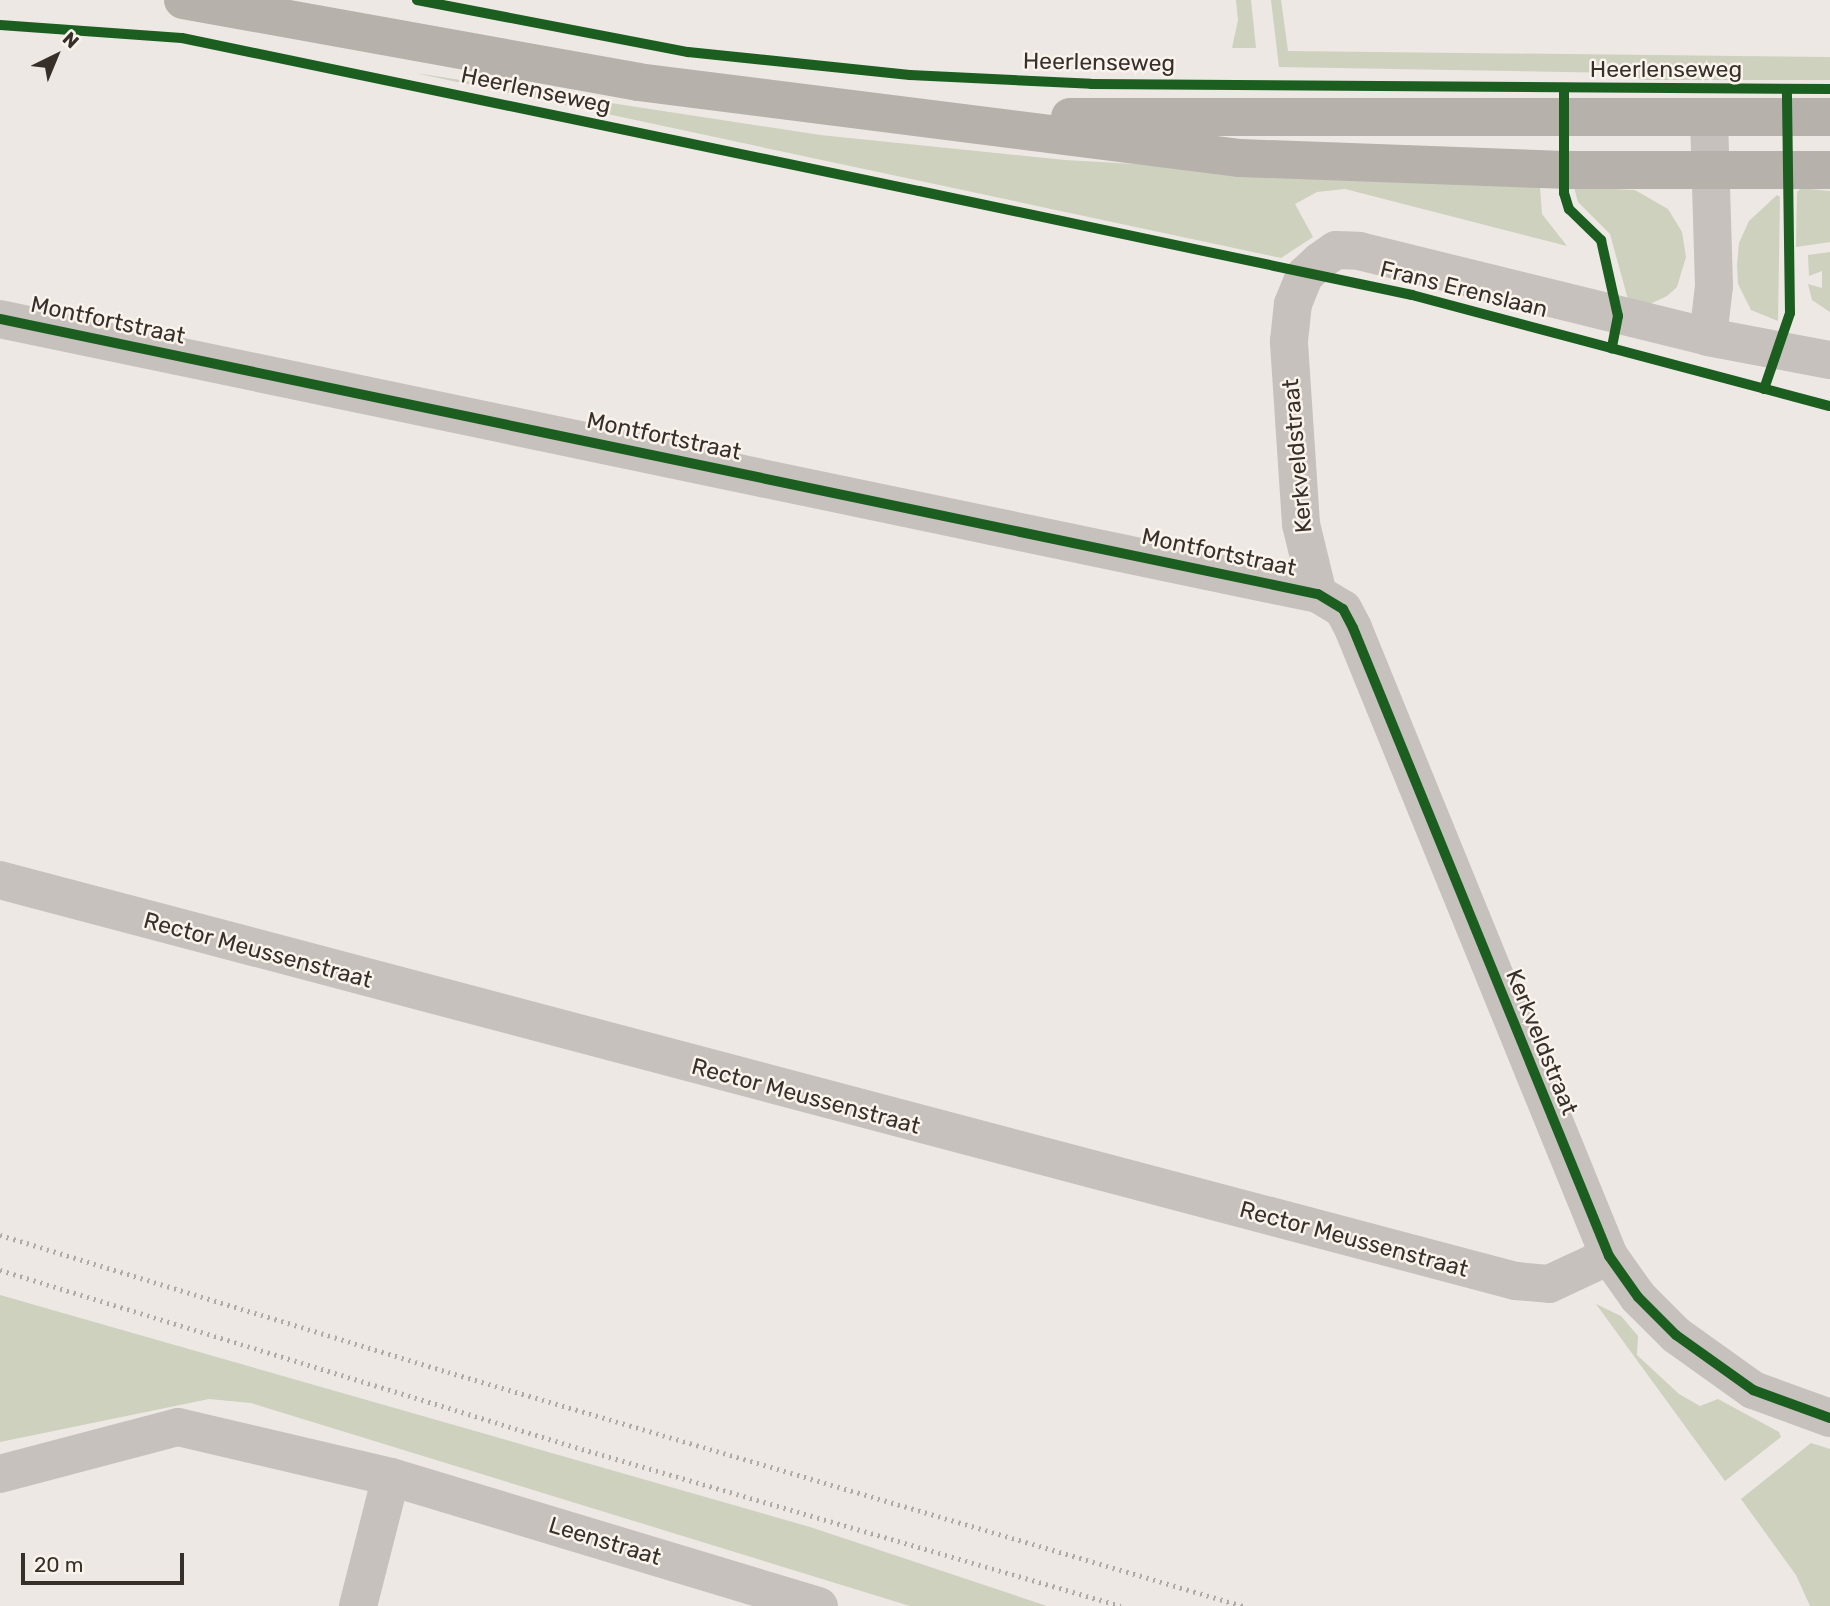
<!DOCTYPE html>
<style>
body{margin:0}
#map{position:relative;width:1830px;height:1606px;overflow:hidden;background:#ede8e3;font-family:Rubik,sans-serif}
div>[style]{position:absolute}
.green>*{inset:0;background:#cdd1be}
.minor>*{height:38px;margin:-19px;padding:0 19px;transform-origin:19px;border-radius:19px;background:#c6c1bc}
.secondary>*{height:38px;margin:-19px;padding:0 19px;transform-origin:19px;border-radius:19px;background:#b7b1ac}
.rail>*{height:5px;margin-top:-2.5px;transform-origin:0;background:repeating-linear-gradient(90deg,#aeaaa6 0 2px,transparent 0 7px)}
.cycleway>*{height:10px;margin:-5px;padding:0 5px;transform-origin:5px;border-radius:5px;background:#1b5e20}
span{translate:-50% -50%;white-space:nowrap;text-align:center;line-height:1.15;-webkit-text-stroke:5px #f9f3eb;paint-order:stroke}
.street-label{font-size:23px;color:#372f2a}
.north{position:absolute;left:21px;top:21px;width:70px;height:70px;-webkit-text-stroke:5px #f9f3eb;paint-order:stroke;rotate:43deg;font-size:19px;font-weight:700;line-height:28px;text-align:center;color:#372f2a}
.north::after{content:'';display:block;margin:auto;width:24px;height:32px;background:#372f2a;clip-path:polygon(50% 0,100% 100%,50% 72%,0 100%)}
.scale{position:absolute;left:21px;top:1553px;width:163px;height:32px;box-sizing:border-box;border:4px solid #372f2a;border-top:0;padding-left:9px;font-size:21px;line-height:24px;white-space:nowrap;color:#372f2a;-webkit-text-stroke:5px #f9f3eb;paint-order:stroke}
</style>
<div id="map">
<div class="green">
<div style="clip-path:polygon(1236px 0,1251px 0,1256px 48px,1232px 48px,1238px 20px)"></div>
<div style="clip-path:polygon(1271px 0,1281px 0,1288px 51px,1830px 57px,1830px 80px,1644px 80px,1621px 73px,1279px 67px)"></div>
<div style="clip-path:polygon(415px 73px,820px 135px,1065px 160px,1540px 187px,1542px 214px,1567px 246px,1345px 189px,1317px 192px,1295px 204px,1313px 237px,1281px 258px)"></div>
<div style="clip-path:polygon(1574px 187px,1635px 190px,1668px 209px,1682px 232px,1686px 257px,1677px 287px,1667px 296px,1648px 305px,1629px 303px,1610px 234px,1578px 202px)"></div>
<div style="clip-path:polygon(1801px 188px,1830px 191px,1830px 242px,1796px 247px,1797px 192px)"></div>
<div style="clip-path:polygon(1777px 195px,1780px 197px,1778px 321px,1751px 310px,1738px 284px,1737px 265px,1739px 243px,1749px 221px)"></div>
<div style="clip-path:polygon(1830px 252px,1830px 312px,1812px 300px,1808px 284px,1822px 288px,1822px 271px,1809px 276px,1808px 255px)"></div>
<div style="clip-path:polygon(0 1295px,810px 1527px,1047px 1606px,910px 1606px,251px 1403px,209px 1399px,0 1442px)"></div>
<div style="clip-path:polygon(1596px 1304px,1621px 1316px,1638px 1336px,1637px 1355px,1679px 1394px,1700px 1406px,1718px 1399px,1779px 1432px,1781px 1437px,1725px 1481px)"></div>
<div style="clip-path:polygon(1811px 1443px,1830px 1449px,1830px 1606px,1810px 1606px,1796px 1575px,1741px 1499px)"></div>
</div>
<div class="minor">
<div style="left:1709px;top:118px;width:168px;rotate:88.3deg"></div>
<div style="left:1714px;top:286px;width:51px;rotate:96.7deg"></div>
<div style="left:1708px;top:337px;width:124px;rotate:10.7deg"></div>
<div style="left:0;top:319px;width:1346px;rotate:11.79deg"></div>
<div style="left:1318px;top:594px;width:29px;rotate:31deg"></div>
<div style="left:1343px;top:609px;width:21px;rotate:62deg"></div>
<div style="left:1353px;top:628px;width:678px;rotate:67.82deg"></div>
<div style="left:1609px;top:1256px;width:50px;rotate:54.7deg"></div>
<div style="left:1638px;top:1297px;width:54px;rotate:45deg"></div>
<div style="left:1676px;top:1335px;width:95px;rotate:35.5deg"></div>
<div style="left:1753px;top:1390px;width:82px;rotate:20deg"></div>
<div style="left:1318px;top:594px;width:72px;rotate:-103.7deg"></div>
<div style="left:1301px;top:524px;width:183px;rotate:-93.8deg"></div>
<div style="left:1289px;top:341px;width:37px;rotate:-84deg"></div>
<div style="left:1293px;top:304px;width:31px;rotate:-68deg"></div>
<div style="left:1305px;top:275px;width:21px;rotate:-43deg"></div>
<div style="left:1320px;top:261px;width:19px;rotate:-35deg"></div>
<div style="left:1336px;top:250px;width:23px;rotate:2deg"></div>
<div style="left:1359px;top:251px;width:359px;rotate:13.8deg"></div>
<div style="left:0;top:880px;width:1568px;rotate:14.82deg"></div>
<div style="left:1516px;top:1281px;width:33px;rotate:5deg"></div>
<div style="left:1549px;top:1284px;width:66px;rotate:-25deg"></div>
<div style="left:0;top:1474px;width:184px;rotate:-14.8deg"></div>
<div style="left:178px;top:1427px;width:219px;rotate:13.2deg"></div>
<div style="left:358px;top:1606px;width:133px;rotate:-75.7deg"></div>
<div style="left:391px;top:1477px;width:447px;rotate:16.8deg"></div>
</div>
<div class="secondary">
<div style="left:183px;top:0;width:462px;rotate:10.2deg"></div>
<div style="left:638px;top:82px;width:607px;rotate:7.2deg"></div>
<div style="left:1240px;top:158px;width:324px;rotate:2.1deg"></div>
<div style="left:1564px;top:170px;width:266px"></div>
<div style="left:1070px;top:117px;width:760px"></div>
</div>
<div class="rail">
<div style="left:0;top:1235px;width:468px;rotate:17deg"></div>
<div style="left:448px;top:1372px;width:829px;rotate:16.4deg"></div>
<div style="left:0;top:1270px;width:609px;rotate:17.1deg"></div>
<div style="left:582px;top:1449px;width:561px;rotate:16.24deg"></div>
</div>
<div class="cycleway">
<div style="left:417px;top:0;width:276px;rotate:10.9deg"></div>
<div style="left:688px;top:52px;width:223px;rotate:5.9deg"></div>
<div style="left:910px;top:75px;width:181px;rotate:2.8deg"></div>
<div style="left:1091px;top:84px;width:739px;rotate:0.39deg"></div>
<div style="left:0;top:25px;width:182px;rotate:4.1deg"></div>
<div style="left:182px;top:38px;width:753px;rotate:11.73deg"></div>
<div style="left:919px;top:191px;width:504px;rotate:11.91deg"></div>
<div style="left:1412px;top:295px;width:432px;rotate:14.9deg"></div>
<div style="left:1564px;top:90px;width:103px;rotate:90deg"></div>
<div style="left:1564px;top:193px;width:17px;rotate:73deg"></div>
<div style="left:1569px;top:209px;width:45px;rotate:44.1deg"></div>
<div style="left:1601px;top:240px;width:78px;rotate:77.4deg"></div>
<div style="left:1618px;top:316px;width:33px;rotate:101deg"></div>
<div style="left:0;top:319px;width:1346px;rotate:11.79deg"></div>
<div style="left:1318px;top:594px;width:29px;rotate:31deg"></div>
<div style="left:1343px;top:609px;width:21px;rotate:62deg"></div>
<div style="left:1353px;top:628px;width:678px;rotate:67.82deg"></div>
<div style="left:1609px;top:1256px;width:50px;rotate:54.7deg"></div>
<div style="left:1638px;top:1297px;width:54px;rotate:45deg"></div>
<div style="left:1676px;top:1335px;width:95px;rotate:35.5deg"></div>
<div style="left:1753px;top:1390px;width:82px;rotate:20deg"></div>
<div style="left:1764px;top:389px;width:80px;rotate:-71.1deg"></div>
<div style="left:1790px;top:313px;width:222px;rotate:-90.8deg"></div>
</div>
<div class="street-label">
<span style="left:1099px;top:62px;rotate:1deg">Heerlenseweg</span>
<span style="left:1666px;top:69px">Heerlenseweg</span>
<span style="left:536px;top:90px;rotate:12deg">Heerlenseweg</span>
<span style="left:1464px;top:289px;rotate:14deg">Frans Erenslaan</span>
<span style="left:108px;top:320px;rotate:12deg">Montfortstraat</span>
<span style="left:664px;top:436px;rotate:12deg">Montfortstraat</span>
<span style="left:1297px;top:456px;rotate:-95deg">Kerkveldstraat</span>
<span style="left:1219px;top:552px;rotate:12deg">Montfortstraat</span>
<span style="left:258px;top:950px;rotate:15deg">Rector Meussenstraat</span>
<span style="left:1542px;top:1042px;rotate:68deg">Kerkveldstraat</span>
<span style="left:806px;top:1096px;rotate:15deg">Rector Meussenstraat</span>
<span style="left:1354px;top:1239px;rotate:15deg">Rector Meussenstraat</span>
<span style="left:605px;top:1541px;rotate:17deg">Leenstraat</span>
</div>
<div class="north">N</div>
<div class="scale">20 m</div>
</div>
